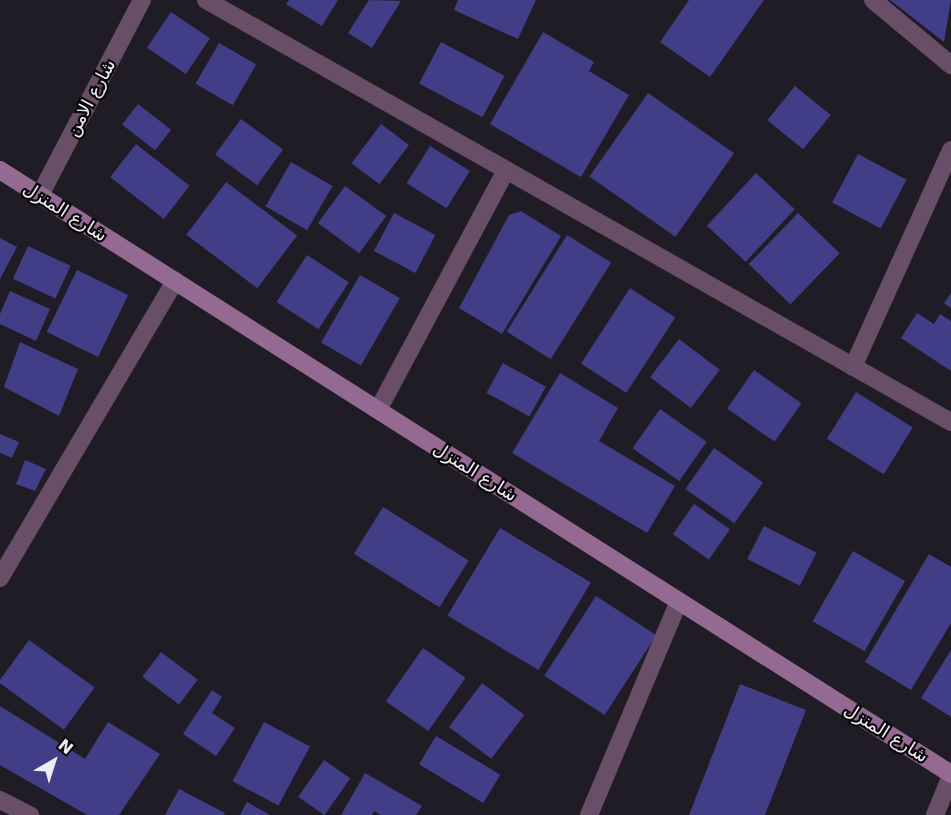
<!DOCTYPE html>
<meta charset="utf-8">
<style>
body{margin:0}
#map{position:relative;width:951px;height:815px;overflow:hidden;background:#201c25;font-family:"DejaVu Sans","Noto Sans Arabic",sans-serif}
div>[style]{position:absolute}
.building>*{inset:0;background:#413d86;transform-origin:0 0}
.street>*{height:18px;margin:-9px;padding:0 9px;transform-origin:9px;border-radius:9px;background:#694e68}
.secondary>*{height:18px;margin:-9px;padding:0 9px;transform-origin:9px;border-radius:9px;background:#946992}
span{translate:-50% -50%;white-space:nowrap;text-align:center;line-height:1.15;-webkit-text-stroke:4.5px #09080b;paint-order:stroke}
.street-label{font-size:18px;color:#efecf2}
.north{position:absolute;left:24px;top:731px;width:60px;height:60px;-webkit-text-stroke:4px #09080b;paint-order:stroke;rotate:39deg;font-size:16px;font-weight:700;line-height:24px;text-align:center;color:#efecf2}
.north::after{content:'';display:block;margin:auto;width:21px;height:27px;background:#efecf2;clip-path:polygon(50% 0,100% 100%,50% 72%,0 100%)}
</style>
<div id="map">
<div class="building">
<div style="clip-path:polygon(289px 0,338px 0,322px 26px,286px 4px)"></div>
<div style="clip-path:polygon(369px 0,401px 1px,372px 48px,348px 33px)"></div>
<div style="clip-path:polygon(458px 0,536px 0,518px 39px,454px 10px)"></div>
<div style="clip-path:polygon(689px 0,764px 0,710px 77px,660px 42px)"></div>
<div style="clip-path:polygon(890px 0,951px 0,944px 42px)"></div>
<div style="left:171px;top:12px;width:47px;height:43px;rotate:34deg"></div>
<div style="clip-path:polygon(543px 32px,594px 62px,589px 71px,629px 95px,581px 177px,490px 124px)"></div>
<div style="left:441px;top:42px;width:72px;height:47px;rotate:28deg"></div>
<div style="left:219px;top:43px;width:43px;height:47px;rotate:30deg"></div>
<div style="left:795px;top:86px;width:46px;height:44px;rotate:39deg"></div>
<div style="left:648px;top:93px;width:105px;height:102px;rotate:35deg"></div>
<div style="left:138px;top:104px;width:42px;height:26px;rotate:38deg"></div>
<div style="left:241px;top:119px;width:52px;height:44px;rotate:36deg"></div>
<div style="left:381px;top:124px;width:35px;height:49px;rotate:37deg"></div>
<div style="left:136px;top:144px;width:68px;height:42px;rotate:38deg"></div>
<div style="left:430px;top:146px;width:47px;height:44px;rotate:32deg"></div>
<div style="left:858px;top:154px;width:55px;height:55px;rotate:28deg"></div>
<div style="left:291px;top:162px;width:48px;height:51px;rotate:30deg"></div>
<div style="left:756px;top:173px;width:53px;height:72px;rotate:43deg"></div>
<div style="left:226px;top:182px;width:89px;height:66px;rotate:37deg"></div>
<div style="left:345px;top:186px;width:51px;height:46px;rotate:36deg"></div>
<div style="clip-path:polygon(521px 211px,561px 236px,502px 334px,459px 308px,509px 215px)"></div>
<div style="left:394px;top:213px;width:47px;height:43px;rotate:28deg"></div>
<div style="left:798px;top:213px;width:58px;height:71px;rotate:44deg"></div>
<div style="left:567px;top:235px;width:52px;height:114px;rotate:32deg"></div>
<div style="clip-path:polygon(0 238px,17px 247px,0 279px)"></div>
<div style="left:28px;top:246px;width:47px;height:36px;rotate:25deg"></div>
<div style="left:307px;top:255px;width:50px;height:56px;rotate:33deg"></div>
<div style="left:77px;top:270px;width:57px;height:69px;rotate:26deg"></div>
<div style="left:360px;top:275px;width:46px;height:78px;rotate:30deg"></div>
<div style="left:630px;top:288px;width:54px;height:90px;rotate:33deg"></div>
<div style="clip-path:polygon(10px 291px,50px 309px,36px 341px,0 324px,0 314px)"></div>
<div style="clip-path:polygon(951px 293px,951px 308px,944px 303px)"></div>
<div style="clip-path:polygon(917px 313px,934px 324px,940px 314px,951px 321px,951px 371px,901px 338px)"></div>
<div style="left:679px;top:339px;width:51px;height:48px;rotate:37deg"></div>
<div style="clip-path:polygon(20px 342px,78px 369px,59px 416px,4px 387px)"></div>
<div style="left:503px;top:363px;width:49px;height:34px;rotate:29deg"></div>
<div style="left:754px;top:370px;width:58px;height:47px;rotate:35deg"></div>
<div style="clip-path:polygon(560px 373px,618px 408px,599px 441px,675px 486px,647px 533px,512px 453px)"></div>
<div style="left:856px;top:392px;width:67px;height:55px;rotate:32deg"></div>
<div style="left:660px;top:409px;width:57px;height:48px;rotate:35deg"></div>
<div style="clip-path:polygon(0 434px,19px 442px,12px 458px,0 453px)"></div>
<div style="left:714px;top:448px;width:60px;height:50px;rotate:35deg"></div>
<div style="clip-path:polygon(25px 460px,46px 469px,35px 491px,16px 484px)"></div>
<div style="left:694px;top:504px;width:44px;height:37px;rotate:35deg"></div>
<div style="left:383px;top:507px;width:101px;height:55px;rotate:32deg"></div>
<div style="left:764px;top:526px;width:59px;height:37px;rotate:27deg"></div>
<div style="left:500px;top:528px;width:106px;height:102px;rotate:31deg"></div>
<div style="left:853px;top:551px;width:60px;height:81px;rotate:30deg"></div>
<div style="clip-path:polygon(929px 554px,951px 567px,951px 623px,911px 690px,865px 662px)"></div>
<div style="left:596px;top:596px;width:72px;height:95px;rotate:33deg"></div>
<div style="left:29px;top:640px;width:81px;height:52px;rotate:36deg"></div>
<div style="left:423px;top:648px;width:52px;height:65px;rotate:35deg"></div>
<div style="clip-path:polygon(951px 650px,951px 717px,921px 698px)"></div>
<div style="left:161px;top:652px;width:46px;height:31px;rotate:37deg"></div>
<div style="left:482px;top:683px;width:53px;height:55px;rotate:37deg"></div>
<div style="clip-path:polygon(740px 684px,806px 710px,765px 815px,689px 815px)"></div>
<div style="clip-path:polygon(212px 690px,222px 697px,212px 713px,235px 728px,216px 756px,183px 734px)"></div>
<div style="clip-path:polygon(0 706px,85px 759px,108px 722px,160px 754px,119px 815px,87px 815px,0 765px)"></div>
<div style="left:264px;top:722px;width:52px;height:67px;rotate:28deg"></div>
<div style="left:436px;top:736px;width:75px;height:33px;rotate:31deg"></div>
<div style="left:324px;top:760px;width:32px;height:45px;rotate:35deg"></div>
<div style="clip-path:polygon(365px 773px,422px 806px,416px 815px,381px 815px,374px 811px,372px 815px,341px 815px)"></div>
<div style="clip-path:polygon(179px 789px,225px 813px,224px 815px,165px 815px)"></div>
<div style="clip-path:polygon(247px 802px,270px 815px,240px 815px)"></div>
</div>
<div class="street">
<div style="left:206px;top:0;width:856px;rotate:29.53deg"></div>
<div style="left:873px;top:0;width:102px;rotate:39.8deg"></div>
<div style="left:40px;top:195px;width:220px;rotate:-62.4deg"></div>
<div style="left:853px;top:367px;width:238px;rotate:-65.7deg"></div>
<div style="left:378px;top:410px;width:272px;rotate:-61.9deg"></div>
<div style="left:0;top:578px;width:345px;rotate:-59.5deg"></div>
<div style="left:0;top:800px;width:34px;rotate:27deg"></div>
<div style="left:589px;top:815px;width:232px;rotate:-67.2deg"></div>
<div style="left:935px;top:815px;width:42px;rotate:-67.7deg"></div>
</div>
<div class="secondary">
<div style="left:0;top:170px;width:1127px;rotate:32.42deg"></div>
</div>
<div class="street-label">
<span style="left:91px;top:98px;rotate:-62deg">شارع الامن</span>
<span style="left:65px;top:212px;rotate:32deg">شارع المنزل</span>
<span style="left:475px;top:472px;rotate:32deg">شارع المنزل</span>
<span style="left:886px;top:733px;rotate:32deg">شارع المنزل</span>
</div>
<div class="north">N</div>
</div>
